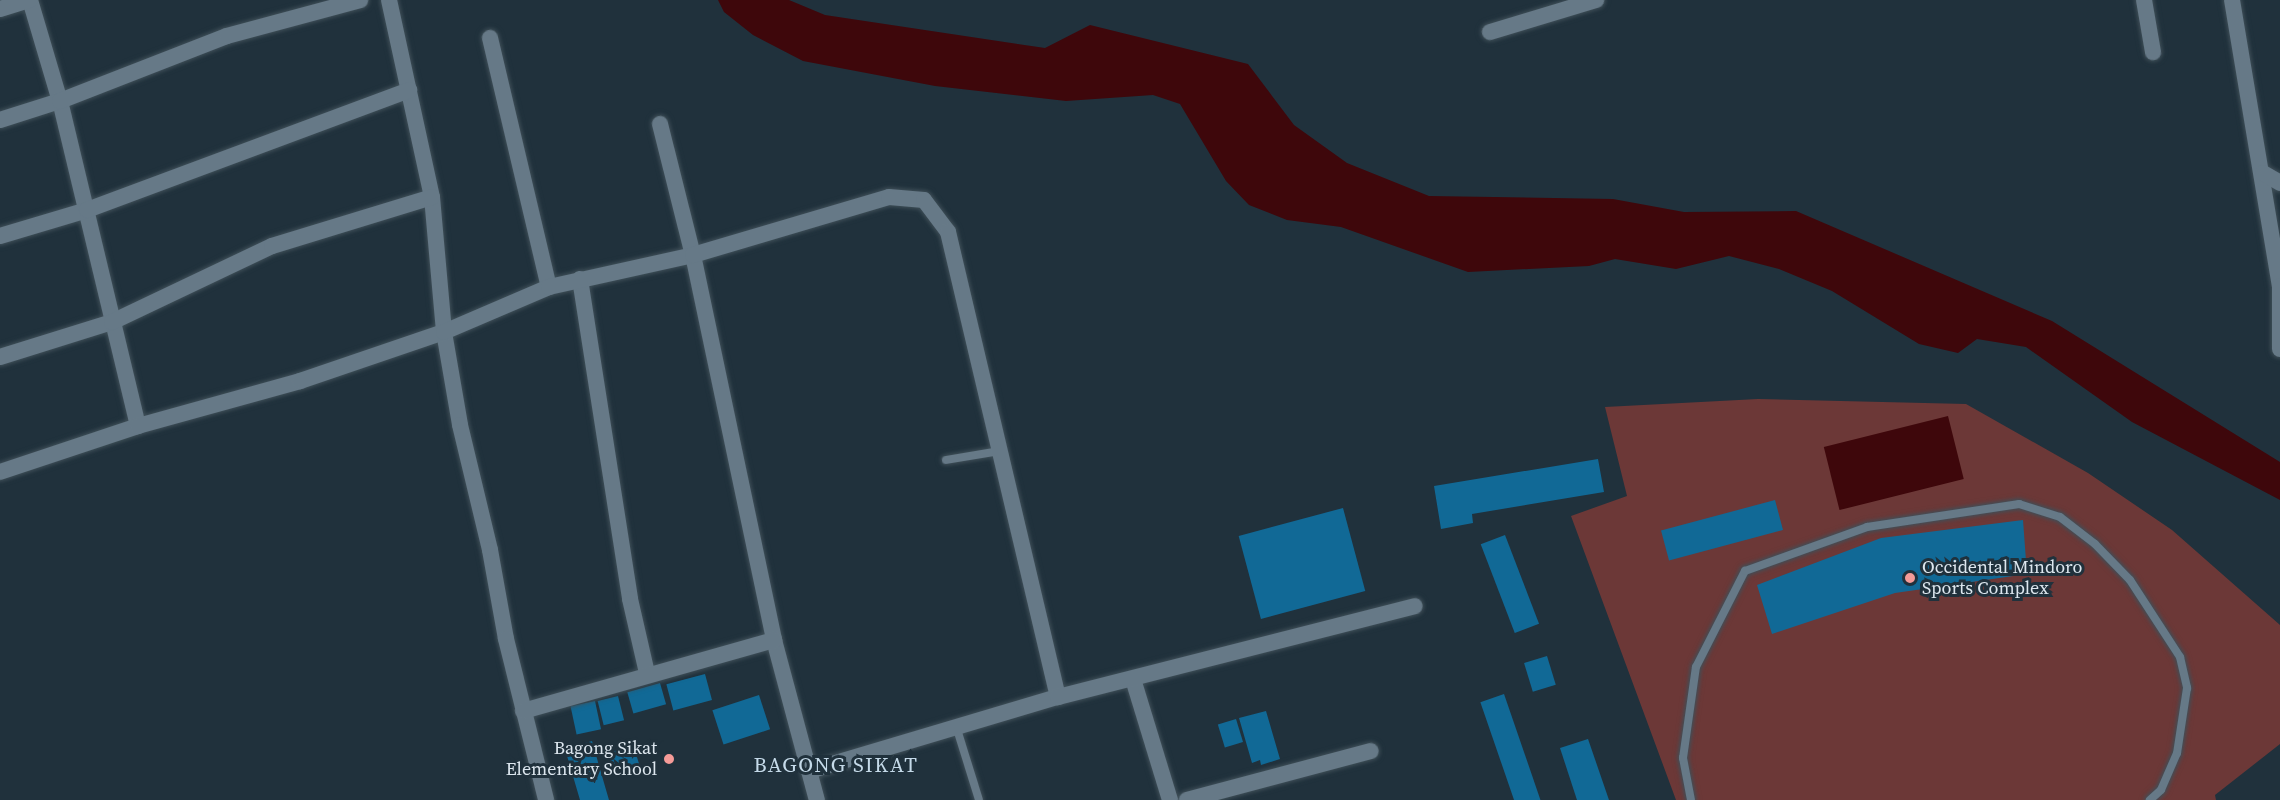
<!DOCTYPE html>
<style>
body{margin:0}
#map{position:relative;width:2280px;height:800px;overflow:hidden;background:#20313c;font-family:"Source Serif 4",serif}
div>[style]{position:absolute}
.green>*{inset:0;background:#6c3837}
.water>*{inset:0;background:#3e070b;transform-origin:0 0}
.building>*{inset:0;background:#116996;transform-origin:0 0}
.roads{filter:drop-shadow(0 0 2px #3f4f58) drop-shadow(0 0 2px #3f4f58)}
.service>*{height:8px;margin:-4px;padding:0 4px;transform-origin:4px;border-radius:4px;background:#667987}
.minor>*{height:16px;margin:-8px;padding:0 8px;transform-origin:8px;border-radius:8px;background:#667987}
.dots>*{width:16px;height:16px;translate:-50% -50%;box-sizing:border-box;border:3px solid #20313c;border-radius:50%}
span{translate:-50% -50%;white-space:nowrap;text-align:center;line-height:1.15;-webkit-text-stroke:6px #20313c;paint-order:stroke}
.poi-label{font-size:18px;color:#dde7ef}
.left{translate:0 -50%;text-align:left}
.right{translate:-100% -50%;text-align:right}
.quarter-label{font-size:21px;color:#c5dae9;letter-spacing:1.5px}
</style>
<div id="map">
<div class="green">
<div style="clip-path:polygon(1758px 399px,1966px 404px,2088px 473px,2172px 530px,2280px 625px,2280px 744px,2215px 795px,2216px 800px,1676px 800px,1571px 516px,1627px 496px,1605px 407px)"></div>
</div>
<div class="water">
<div style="clip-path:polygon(718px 0,789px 0,825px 15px,1045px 48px,1090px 25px,1248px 64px,1294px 125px,1347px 163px,1429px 196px,1613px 199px,1684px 212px,1796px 211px,2052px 321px,2280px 462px,2280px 500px,2132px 422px,2026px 347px,1977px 339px,1958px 353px,1919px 344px,1832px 291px,1779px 269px,1729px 256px,1676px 269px,1615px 259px,1589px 266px,1468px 272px,1341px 227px,1287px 220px,1249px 205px,1226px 181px,1180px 104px,1153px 95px,1066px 101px,935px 86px,803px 61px,753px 35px,724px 12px)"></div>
<div style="left:1948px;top:416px;width:65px;height:128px;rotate:76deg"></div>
</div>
<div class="building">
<div style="clip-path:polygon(1598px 459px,1604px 492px,1472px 514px,1473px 523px,1441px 529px,1434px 486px)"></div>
<div style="left:1775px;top:500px;width:31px;height:118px;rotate:75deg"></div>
<div style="left:1343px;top:508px;width:86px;height:108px;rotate:75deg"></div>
<div style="clip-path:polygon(2023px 520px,2027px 574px,1895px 593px,1772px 634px,1757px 585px,1881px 538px)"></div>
<div style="left:1505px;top:535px;width:95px;height:26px;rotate:69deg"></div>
<div style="left:1547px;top:656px;width:30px;height:24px;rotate:73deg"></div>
<div style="left:705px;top:674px;width:27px;height:40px;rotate:75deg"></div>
<div style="left:660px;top:683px;width:22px;height:34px;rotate:74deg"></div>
<div style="left:1504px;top:694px;width:112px;height:25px;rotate:71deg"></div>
<div style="left:759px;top:695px;width:36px;height:49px;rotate:72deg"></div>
<div style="left:618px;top:696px;width:25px;height:21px;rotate:76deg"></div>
<div style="left:595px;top:701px;width:29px;height:25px;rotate:78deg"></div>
<div style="clip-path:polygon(1266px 711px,1280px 759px,1261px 765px,1260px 760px,1252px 763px,1239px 718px)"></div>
<div style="left:1236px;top:719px;width:24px;height:19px;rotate:73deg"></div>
<div style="clip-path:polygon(1588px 739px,1609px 800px,1577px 800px,1560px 748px)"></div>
<div style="clip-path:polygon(592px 741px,602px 776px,609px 800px,580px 800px,565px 749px)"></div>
<div style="left:633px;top:745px;width:20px;height:27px;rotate:72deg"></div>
</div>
<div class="roads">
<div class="service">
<div style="left:946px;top:460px;width:55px;rotate:-9.5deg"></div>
<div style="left:956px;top:726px;width:77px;rotate:72.7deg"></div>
<div style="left:1691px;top:800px;width:43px;rotate:-100.8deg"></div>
<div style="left:1683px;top:758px;width:92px;rotate:-81.9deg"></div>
<div style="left:1696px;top:667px;width:108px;rotate:-63deg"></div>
<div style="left:1745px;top:571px;width:130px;rotate:-19.8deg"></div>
<div style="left:1867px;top:527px;width:154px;rotate:-8.6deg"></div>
<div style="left:2019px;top:504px;width:43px;rotate:17.6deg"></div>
<div style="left:2060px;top:517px;width:44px;rotate:37.6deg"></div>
<div style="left:2095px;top:544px;width:50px;rotate:45.8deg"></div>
<div style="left:2130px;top:580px;width:92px;rotate:57deg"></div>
<div style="left:2180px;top:657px;width:32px;rotate:77deg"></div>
<div style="left:2187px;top:688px;width:66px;rotate:98.7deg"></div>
<div style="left:2177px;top:753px;width:40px;rotate:113.4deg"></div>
<div style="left:2161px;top:790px;width:15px;rotate:138deg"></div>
</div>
<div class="minor">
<div style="left:30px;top:0;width:105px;rotate:73.5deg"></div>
<div style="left:60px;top:101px;width:334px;rotate:76.5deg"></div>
<div style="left:389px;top:0;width:202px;rotate:77.7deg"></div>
<div style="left:432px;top:197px;width:136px;rotate:84.9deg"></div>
<div style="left:444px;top:332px;width:94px;rotate:80.2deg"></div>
<div style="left:460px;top:425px;width:129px;rotate:76.5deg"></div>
<div style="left:490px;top:550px;width:90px;rotate:79.8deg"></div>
<div style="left:506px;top:639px;width:166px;rotate:76deg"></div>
<div style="left:2144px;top:0;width:53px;rotate:80.2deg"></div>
<div style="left:2232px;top:0;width:290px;rotate:80.5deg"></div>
<div style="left:0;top:9px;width:31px;rotate:-17deg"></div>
<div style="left:1490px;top:32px;width:111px;rotate:-16.8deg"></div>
<div style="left:490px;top:38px;width:256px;rotate:76.7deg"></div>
<div style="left:0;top:120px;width:63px;rotate:-17.6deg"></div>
<div style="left:60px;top:101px;width:179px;rotate:-21.3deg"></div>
<div style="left:227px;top:36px;width:138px;rotate:-15.1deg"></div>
<div style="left:660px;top:124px;width:135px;rotate:75.9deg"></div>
<div style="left:693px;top:255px;width:393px;rotate:78.1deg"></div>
<div style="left:774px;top:640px;width:166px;rotate:75deg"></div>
<div style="left:2263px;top:173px;width:20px;rotate:30deg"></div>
<div style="left:0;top:236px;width:91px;rotate:-16.6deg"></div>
<div style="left:87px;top:210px;width:344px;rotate:-20.4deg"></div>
<div style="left:580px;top:279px;width:324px;rotate:81.1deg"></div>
<div style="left:630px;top:599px;width:76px;rotate:77.1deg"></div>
<div style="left:2280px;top:286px;width:63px;rotate:90deg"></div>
<div style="left:0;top:357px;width:117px;rotate:-17.4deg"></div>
<div style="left:112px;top:322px;width:177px;rotate:-25.4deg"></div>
<div style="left:272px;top:246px;width:167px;rotate:-17deg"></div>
<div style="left:0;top:472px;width:145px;rotate:-18.4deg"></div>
<div style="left:138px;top:426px;width:168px;rotate:-15.5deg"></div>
<div style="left:300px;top:381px;width:152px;rotate:-18.8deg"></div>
<div style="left:444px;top:332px;width:114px;rotate:-23.2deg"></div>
<div style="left:549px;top:287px;width:148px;rotate:-12.5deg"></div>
<div style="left:693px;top:255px;width:204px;rotate:-16.5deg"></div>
<div style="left:889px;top:197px;width:35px;rotate:5deg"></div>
<div style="left:924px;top:200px;width:40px;rotate:53deg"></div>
<div style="left:948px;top:232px;width:478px;rotate:76.7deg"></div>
<div style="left:1133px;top:679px;width:127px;rotate:73deg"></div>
<div style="left:523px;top:711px;width:261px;rotate:-15.8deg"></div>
<div style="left:809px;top:771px;width:260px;rotate:-16.6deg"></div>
<div style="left:1058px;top:697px;width:368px;rotate:-14.3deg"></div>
<div style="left:1187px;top:800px;width:190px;rotate:-14.9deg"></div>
</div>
</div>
<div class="dots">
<div style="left:1910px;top:578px;background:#f59b98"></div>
<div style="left:669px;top:759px;background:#f59b98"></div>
</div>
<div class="poi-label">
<span class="left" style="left:1922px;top:578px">Occidental Mindoro<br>Sports Complex</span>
<span class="right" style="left:657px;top:759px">Bagong Sikat<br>Elementary School</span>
</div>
<div class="quarter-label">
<span style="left:836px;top:765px">BAGONG SIKAT</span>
</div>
</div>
